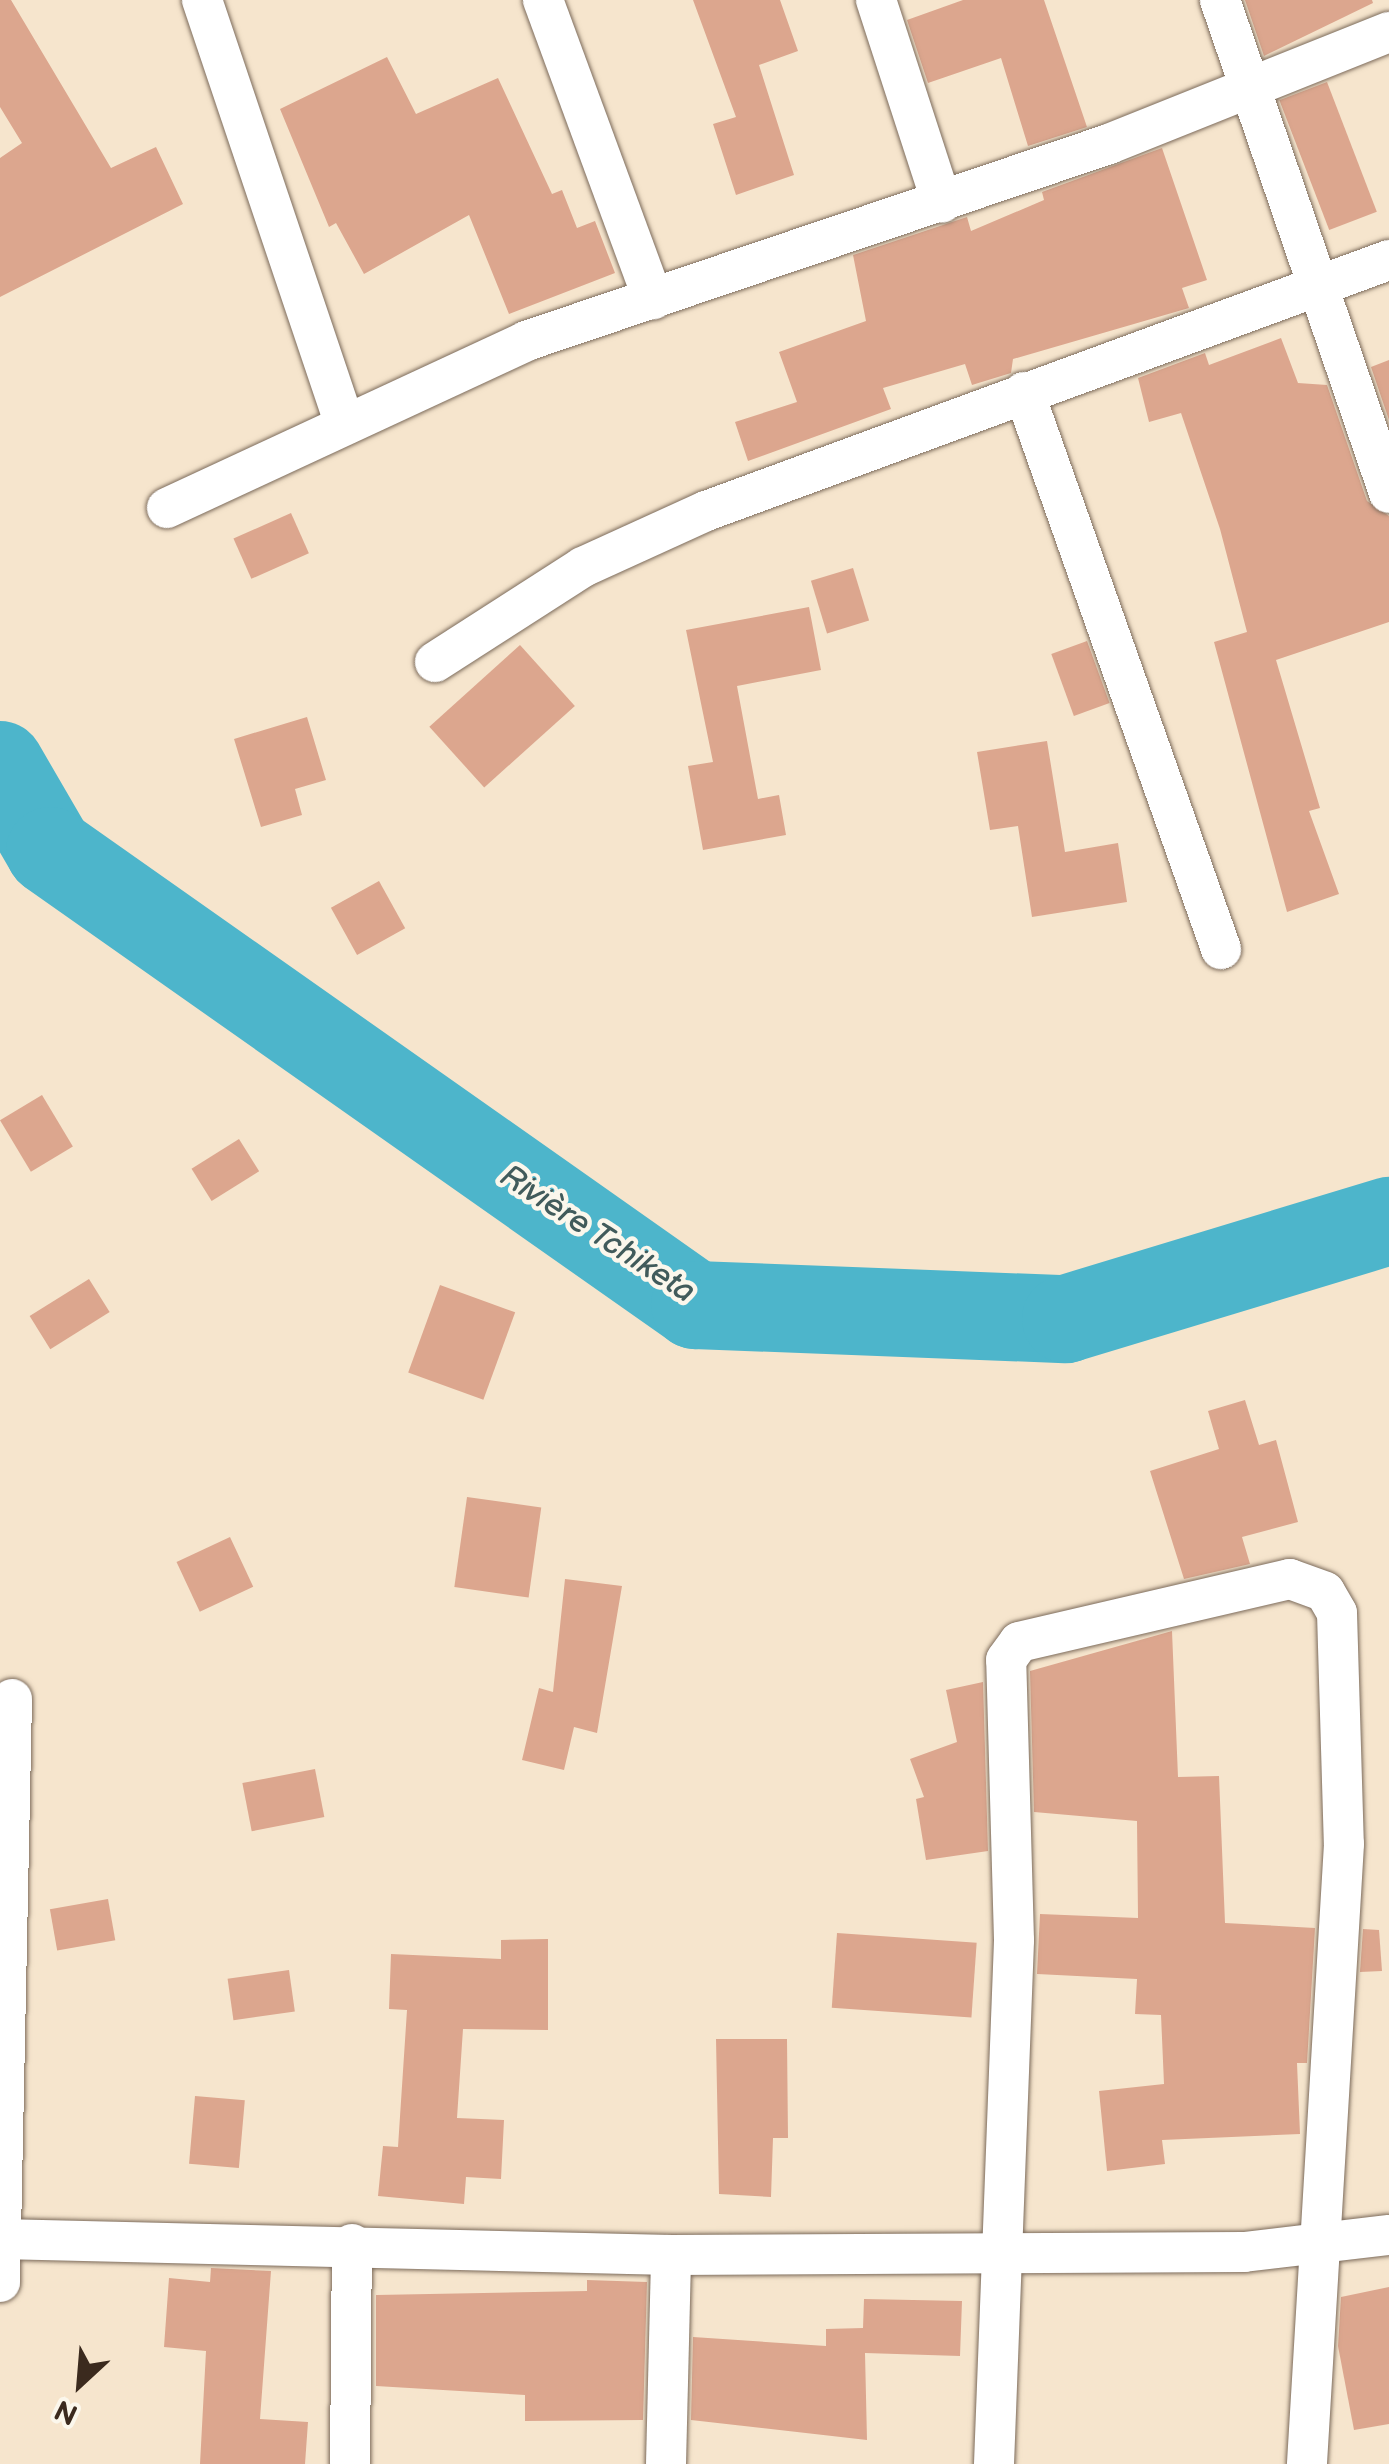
<!DOCTYPE html>
<meta charset="utf-8">
<style>
body{margin:0}
#map{position:relative;width:1389px;height:2464px;overflow:hidden;background:#f6e5cd;font-family:"Balsamiq Sans",sans-serif}
div>[style]{position:absolute}
.river>*{height:88px;margin:-44px;padding:0 44px;transform-origin:44px;border-radius:44px;background:#4db5cb}
.building>*{inset:0;background:#dca68e;transform-origin:0 0}
.roads{filter:drop-shadow(0 0 2px #7c6b5b) drop-shadow(0 0 2px #7c6b5b)}
.minor>*{height:40px;margin:-20px;padding:0 20px;transform-origin:20px;border-radius:20px;background:#fff}
span{translate:-50% -50%;white-space:nowrap;text-align:center;line-height:1.15;-webkit-text-stroke:9px #fbf7ec;paint-order:stroke}
.water-label{font-size:32px;color:#415b5b;font-style:italic}
.north{position:absolute;left:30px;top:2334px;width:100px;height:100px;-webkit-text-stroke:8px #fbf7ec;paint-order:stroke;rotate:206deg;font-size:28px;font-weight:700;line-height:40px;text-align:center;color:#3b2a1e}
.north::after{content:'';display:block;margin:auto;width:35px;height:45px;background:#3b2a1e;clip-path:polygon(50% 0,100% 100%,50% 72%,0 100%)}
</style>
<div id="map">
<div class="river">
<div style="left:0;top:765px;width:99px;rotate:59.8deg"></div>
<div style="left:50px;top:851px;width:789px;rotate:35.14deg"></div>
<div style="left:695px;top:1305px;width:371px;rotate:2.2deg"></div>
<div style="left:1066px;top:1319px;width:338px;rotate:-16.9deg"></div>
</div>
<div class="building">
<div style="clip-path:polygon(0 0,11px 0,111px 168px,156px 147px,183px 204px,0 297px,0 158px,22px 143px,0 107px)"></div>
<div style="clip-path:polygon(693px 0,780px 0,798px 51px,759px 65px,794px 175px,736px 195px,713px 124px,736px 117px)"></div>
<div style="clip-path:polygon(963px 0,1044px 0,1087px 127px,1028px 146px,1001px 58px,928px 83px,907px 20px)"></div>
<div style="clip-path:polygon(1245px 0,1372px 0,1373px 3px,1264px 56px)"></div>
<div style="clip-path:polygon(387px 57px,416px 114px,498px 78px,552px 194px,562px 190px,577px 228px,595px 221px,615px 273px,509px 314px,469px 215px,364px 274px,336px 223px,329px 227px,280px 109px)"></div>
<div style="left:1327px;top:82px;width:139px;height:51px;rotate:69deg"></div>
<div style="clip-path:polygon(1162px 148px,1207px 280px,1182px 288px,1189px 308px,1013px 359px,1011px 373px,972px 385px,965px 364px,883px 388px,891px 409px,748px 461px,735px 422px,797px 402px,779px 352px,866px 321px,853px 255px,967px 217px,971px 231px,1044px 200px,1042px 192px)"></div>
<div style="clip-path:polygon(1281px 338px,1298px 383px,1327px 385px,1367px 501px,1389px 516px,1389px 622px,1276px 660px,1320px 808px,1309px 811px,1339px 894px,1287px 912px,1214px 642px,1247px 632px,1220px 529px,1181px 413px,1149px 422px,1138px 378px,1205px 353px,1209px 365px)"></div>
<div style="clip-path:polygon(1389px 360px,1389px 420px,1371px 367px)"></div>
<div style="left:291px;top:513px;width:44px;height:63px;rotate:66deg"></div>
<div style="left:853px;top:568px;width:55px;height:44px;rotate:73deg"></div>
<div style="clip-path:polygon(809px 607px,821px 670px,737px 686px,758px 799px,779px 795px,786px 835px,703px 850px,688px 766px,713px 762px,686px 630px)"></div>
<div style="left:1087px;top:641px;width:66px;height:38px;rotate:70deg"></div>
<div style="left:520px;top:645px;width:82px;height:122px;rotate:48deg"></div>
<div style="clip-path:polygon(307px 717px,326px 780px,295px 789px,302px 815px,261px 827px,234px 739px)"></div>
<div style="clip-path:polygon(1047px 741px,1065px 852px,1118px 843px,1127px 902px,1032px 917px,1018px 826px,990px 830px,977px 752px)"></div>
<div style="left:379px;top:881px;width:54px;height:55px;rotate:61deg"></div>
<div style="left:42px;top:1095px;width:60px;height:49px;rotate:59deg"></div>
<div style="left:239px;top:1139px;width:38px;height:56px;rotate:58deg"></div>
<div style="left:89px;top:1279px;width:39px;height:70px;rotate:58deg"></div>
<div style="left:440px;top:1285px;width:80px;height:93px;rotate:20deg"></div>
<div style="clip-path:polygon(1245px 1400px,1259px 1445px,1276px 1440px,1298px 1522px,1242px 1537px,1250px 1564px,1184px 1579px,1150px 1471px,1219px 1449px,1208px 1411px)"></div>
<div style="left:467px;top:1497px;width:75px;height:91px;rotate:8deg"></div>
<div style="left:230px;top:1537px;width:55px;height:59px;rotate:65deg"></div>
<div style="clip-path:polygon(565px 1579px,622px 1586px,597px 1733px,574px 1727px,564px 1770px,522px 1760px,539px 1688px,553px 1692px)"></div>
<div style="clip-path:polygon(1172px 1631px,1178px 1777px,1219px 1776px,1225px 1923px,1315px 1928px,1307px 2063px,1297px 2063px,1300px 2134px,1162px 2140px,1165px 2164px,1107px 2171px,1099px 2091px,1164px 2084px,1161px 2015px,1135px 2014px,1137px 1979px,1037px 1974px,1040px 1914px,1138px 1918px,1137px 1821px,1034px 1812px,1030px 1671px)"></div>
<div style="clip-path:polygon(983px 1682px,988px 1851px,926px 1860px,916px 1799px,924px 1797px,910px 1759px,957px 1742px,946px 1690px)"></div>
<div style="left:315px;top:1769px;width:49px;height:74px;rotate:79deg"></div>
<div style="left:108px;top:1899px;width:42px;height:59px;rotate:80deg"></div>
<div style="clip-path:polygon(1363px 1929px,1379px 1930px,1382px 1971px,1360px 1972px)"></div>
<div style="left:837px;top:1933px;width:140px;height:75px;rotate:4deg"></div>
<div style="clip-path:polygon(548px 1939px,548px 2030px,463px 2029px,457px 2118px,504px 2120px,501px 2179px,466px 2177px,464px 2204px,378px 2196px,383px 2146px,398px 2147px,407px 2010px,389px 2009px,391px 1954px,501px 1959px,501px 1940px)"></div>
<div style="left:289px;top:1970px;width:42px;height:62px;rotate:82deg"></div>
<div style="clip-path:polygon(716px 2039px,787px 2039px,788px 2138px,773px 2138px,771px 2197px,719px 2194px)"></div>
<div style="left:195px;top:2096px;width:50px;height:68px;rotate:5deg"></div>
<div style="clip-path:polygon(211px 2268px,271px 2271px,260px 2419px,308px 2422px,305px 2464px,200px 2464px,206px 2351px,164px 2347px,169px 2278px,210px 2282px)"></div>
<div style="clip-path:polygon(587px 2280px,647px 2282px,643px 2420px,525px 2421px,525px 2395px,376px 2386px,376px 2295px,587px 2291px)"></div>
<div style="clip-path:polygon(1389px 2287px,1389px 2424px,1354px 2430px,1338px 2346px,1341px 2297px)"></div>
<div style="clip-path:polygon(864px 2299px,962px 2301px,960px 2356px,865px 2353px,867px 2440px,691px 2420px,693px 2337px,826px 2346px,826px 2329px,863px 2328px)"></div>
</div>
<div class="roads">
<div class="minor">
<div style="left:202px;top:0;width:442px;rotate:71.4deg"></div>
<div style="left:543px;top:0;width:319px;rotate:69.8deg"></div>
<div style="left:876px;top:0;width:213px;rotate:72deg"></div>
<div style="left:1220px;top:0;width:521px;rotate:71.08deg"></div>
<div style="left:1024px;top:392px;width:591px;rotate:70.52deg"></div>
<div style="left:167px;top:508px;width:396px;rotate:-24.9deg"></div>
<div style="left:526px;top:341px;width:615px;rotate:-18.67deg"></div>
<div style="left:1109px;top:144px;width:302px;rotate:-21.8deg"></div>
<div style="left:435px;top:662px;width:176px;rotate:-32.7deg"></div>
<div style="left:583px;top:567px;width:135px;rotate:-24.5deg"></div>
<div style="left:706px;top:511px;width:728px;rotate:-20.18deg"></div>
<div style="left:0;top:2239px;width:671px;rotate:1.37deg"></div>
<div style="left:671px;top:2255px;width:573px;rotate:-0.3deg"></div>
<div style="left:1244px;top:2252px;width:146px;rotate:-6.7deg"></div>
<div style="left:0;top:2282px;width:583px;rotate:-88.82deg"></div>
<div style="left:350px;top:2464px;width:220px;rotate:-89.5deg"></div>
<div style="left:666px;top:2464px;width:209px;rotate:-88.6deg"></div>
<div style="left:994px;top:2464px;width:524px;rotate:-87.81deg"></div>
<div style="left:1014px;top:1940px;width:280px;rotate:-91.6deg"></div>
<div style="left:1006px;top:1660px;width:22px;rotate:-54deg"></div>
<div style="left:1019px;top:1642px;width:278px;rotate:-13.1deg"></div>
<div style="left:1290px;top:1579px;width:37px;rotate:20deg"></div>
<div style="left:1325px;top:1592px;width:24px;rotate:60deg"></div>
<div style="left:1337px;top:1613px;width:231px;rotate:88.3deg"></div>
<div style="left:1344px;top:1844px;width:621px;rotate:93.42deg"></div>
</div>
</div>
<div class="water-label">
<span style="left:597px;top:1235px;rotate:33deg">Rivière Tchiketa</span>
</div>
<div class="north">N</div>
</div>
